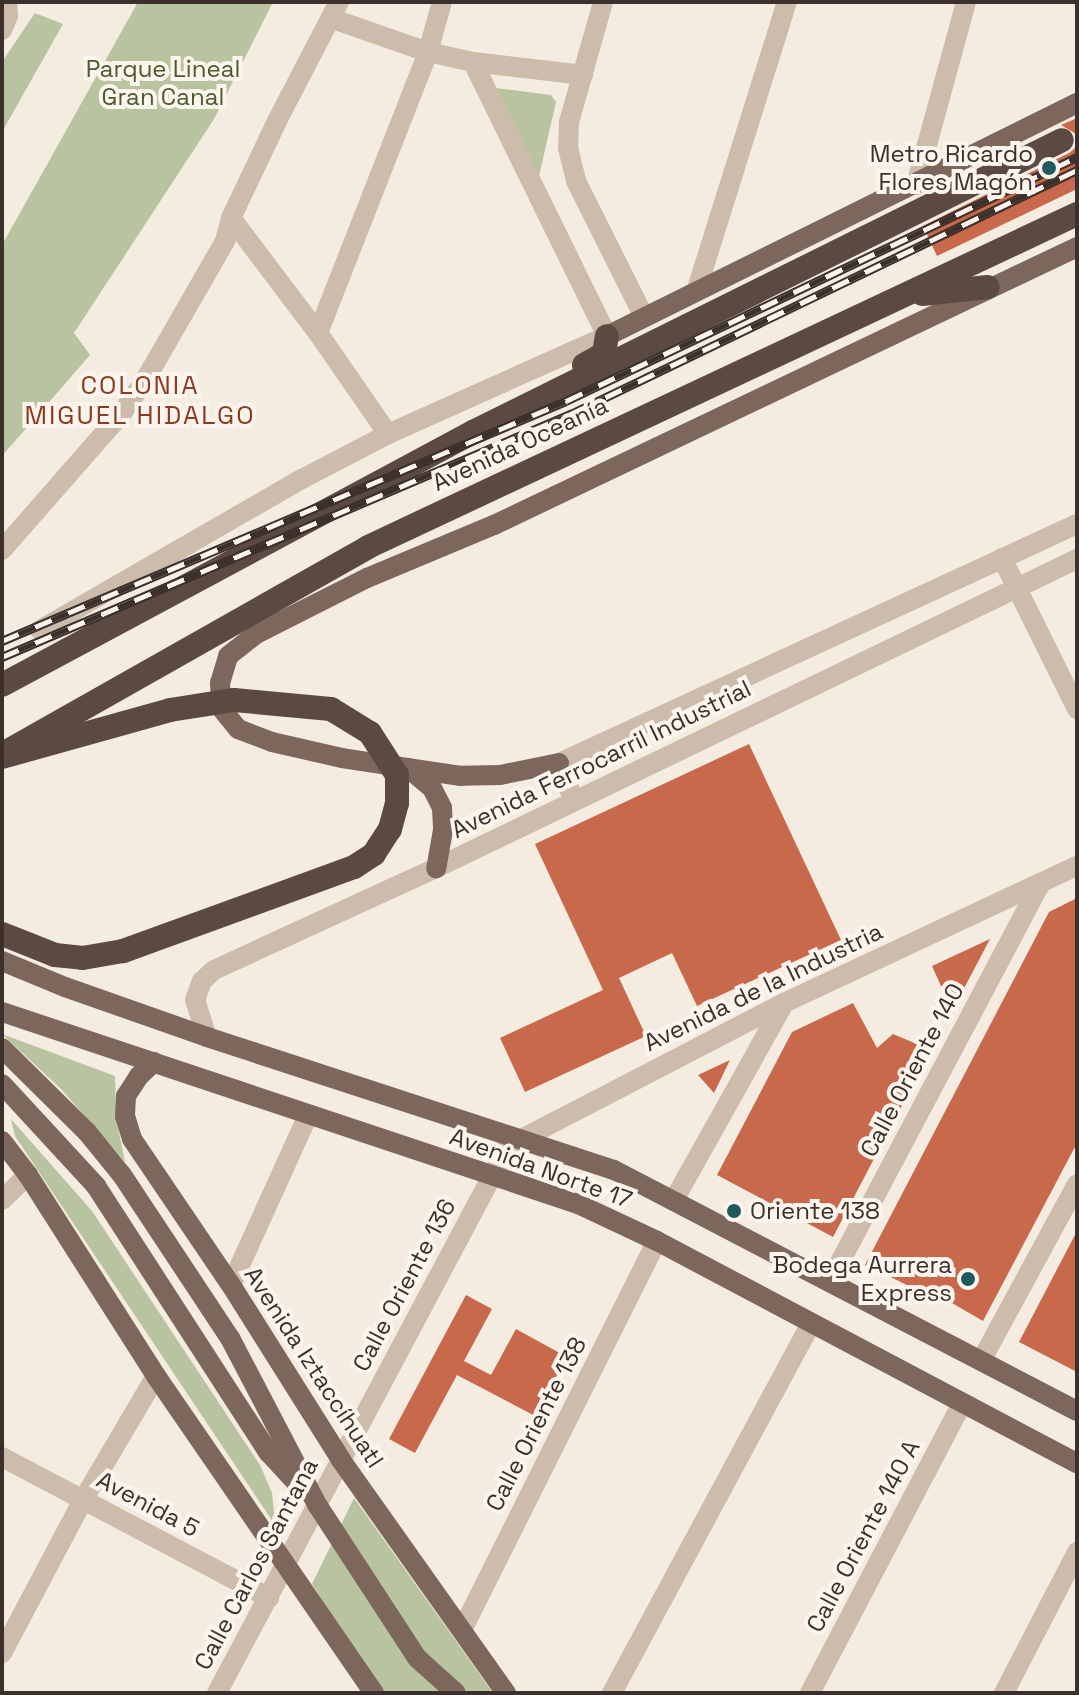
<!DOCTYPE html>
<meta charset="utf-8">
<style>
body{margin:0}
#map{position:relative;width:1079px;height:1695px;overflow:hidden;background:#f4ebe1;font-family:"Space Grotesk",sans-serif}
div>[style]{position:absolute}
.green>*{inset:0;background:#b8c4a0}
.building>*{inset:0;background:#c8694b}
.minor>*{height:20px;margin:-10px;padding:0 10px;transform-origin:10px;border-radius:10px;background:#cdbbac}
.major>*{height:20px;margin:-10px;padding:0 10px;transform-origin:10px;border-radius:10px;background:#7d675c}
.highway>*{height:24px;margin:-12px;padding:0 12px;transform-origin:12px;border-radius:12px;background:#5c4a42}
.rail>*{height:9px;margin-top:-4.5px;transform-origin:0;background:repeating-linear-gradient(90deg,#fbf5ee 0 18px,#3b302b 0 36px);box-sizing:border-box;border-block:2px solid #3b302b}
.highway-bridge>*{height:24px;margin:-12px;padding:0 12px;transform-origin:12px;border-radius:12px;background:#5c4a42}
.dots>*{width:22px;height:22px;translate:-50% -50%;box-sizing:border-box;border:4px solid #fbf5ee;border-radius:50%}
span{translate:-50% -50%;white-space:nowrap;text-align:center;line-height:1.15;-webkit-text-stroke:8px #fbf5ee;paint-order:stroke}
.park-label{font-size:24px;color:#4a5a2e}
.poi-label{font-size:24px;color:#3b302b}
.right{translate:-100% -50%;text-align:right}
.left{translate:0 -50%;text-align:left}
.street-label{font-size:24px;color:#3b302b}
.neighbourhood-label{font-size:26px;color:#8c3b22;letter-spacing:2px}
.frame{position:absolute;inset:0;border:4px solid #3b302b;pointer-events:none}
</style>
<div id="map">
<div class="green">
<div style="clip-path:polygon(138px 2px,273px 2px,214px 119px,74px 333px,90px 355px,2px 456px,2px 245px)"></div>
<div style="clip-path:polygon(35px 13px,63px 24px,2px 132px,2px 62px)"></div>
<div style="clip-path:polygon(496px 88px,551px 95px,556px 102px,539px 176px)"></div>
<div style="clip-path:polygon(2px 1034px,115px 1076px,116px 1118px,125px 1162px,61px 1089px)"></div>
<div style="clip-path:polygon(11px 1119px,92px 1211px,260px 1465px,272px 1493px,275px 1525px,15px 1136px)"></div>
<div style="clip-path:polygon(354px 1498px,493px 1693px,380px 1693px,312px 1584px)"></div>
</div>
<div class="building">
<div style="clip-path:polygon(1077px 118px,1077px 189px,937px 256px,923px 226px,1069px 153px,1075px 148px,1076px 134px,1061px 125px)"></div>
<div style="clip-path:polygon(749px 744px,841px 940px,697px 1006px,672px 953px,619px 978px,646px 1036px,525px 1092px,500px 1038px,603px 990px,535px 844px)"></div>
<div style="clip-path:polygon(1077px 898px,1077px 1143px,983px 1321px,926px 1288px,924px 1293px,865px 1265px,1049px 912px)"></div>
<div style="clip-path:polygon(990px 939px,960px 996px,941px 986px,932px 966px)"></div>
<div style="clip-path:polygon(853px 1003px,877px 1048px,893px 1034px,931px 1050px,833px 1237px,717px 1175px,792px 1032px)"></div>
<div style="clip-path:polygon(730px 1060px,714px 1093px,698px 1075px)"></div>
<div style="clip-path:polygon(1077px 1231px,1077px 1372px,1019px 1342px)"></div>
<div style="clip-path:polygon(466px 1295px,492px 1309px,464px 1361px,491px 1375px,516px 1329px,567px 1357px,535px 1416px,457px 1375px,415px 1453px,389px 1439px)"></div>
</div>
<div class="minor">
<div style="left:603px;top:2px;width:125px;rotate:105.8deg"></div>
<div style="left:569px;top:122px;width:26px;rotate:92deg"></div>
<div style="left:568px;top:148px;width:34px;rotate:76deg"></div>
<div style="left:576px;top:181px;width:152px;rotate:63.4deg"></div>
<div style="left:333px;top:19px;width:101px;rotate:19.2deg"></div>
<div style="left:428px;top:52px;width:46px;rotate:12.5deg"></div>
<div style="left:473px;top:62px;width:111px;rotate:6.7deg"></div>
<div style="left:2px;top:30px;width:15px;rotate:-67deg"></div>
<div style="left:8px;top:16px;width:14px;rotate:-94deg"></div>
<div style="left:916px;top:185px;width:190px;rotate:-74.7deg"></div>
<div style="left:231px;top:218px;width:144px;rotate:52.9deg"></div>
<div style="left:318px;top:333px;width:123px;rotate:55.3deg"></div>
<div style="left:696px;top:292px;width:304px;rotate:-72.6deg"></div>
<div style="left:318px;top:333px;width:302px;rotate:-68.6deg"></div>
<div style="left:428px;top:52px;width:52px;rotate:-74.4deg"></div>
<div style="left:2px;top:550px;width:182px;rotate:-48.8deg"></div>
<div style="left:122px;top:413px;width:38px;rotate:-55deg"></div>
<div style="left:144px;top:382px;width:163px;rotate:-60.1deg"></div>
<div style="left:225px;top:241px;width:24px;rotate:-75deg"></div>
<div style="left:231px;top:218px;width:110px;rotate:-64.6deg"></div>
<div style="left:278px;top:119px;width:132px;rotate:-62.5deg"></div>
<div style="left:1002px;top:558px;width:169px;rotate:63.6deg"></div>
<div style="left:40px;top:630px;width:302px;rotate:-30deg"></div>
<div style="left:302px;top:479px;width:97px;rotate:-27.6deg"></div>
<div style="left:388px;top:434px;width:240px;rotate:-24.1deg"></div>
<div style="left:607px;top:336px;width:305px;rotate:-116.1deg"></div>
<div style="left:574px;top:801px;width:41px;rotate:-111.5deg"></div>
<div style="left:559px;top:763px;width:570px;rotate:-24.77deg"></div>
<div style="left:207px;top:1037px;width:39px;rotate:-108deg"></div>
<div style="left:195px;top:1000px;width:20px;rotate:-70deg"></div>
<div style="left:202px;top:981px;width:16px;rotate:-43deg"></div>
<div style="left:214px;top:970px;width:244px;rotate:-24.7deg"></div>
<div style="left:436px;top:868px;width:712px;rotate:-25.74deg"></div>
<div style="left:2px;top:1200px;width:36px;rotate:-44deg"></div>
<div style="left:674px;top:1200px;width:226px;rotate:-60.8deg"></div>
<div style="left:830px;top:1281px;width:449px;rotate:-62.1deg"></div>
<div style="left:231px;top:1285px;width:187px;rotate:-65.6deg"></div>
<div style="left:981px;top:1361px;width:201px;rotate:-61.5deg"></div>
<div style="left:2px;top:1457px;width:302px;rotate:27.8deg"></div>
<div style="left:462px;top:1630px;width:435px;rotate:-63.4deg"></div>
<div style="left:2px;top:1653px;width:173px;rotate:-62.1deg"></div>
<div style="left:83px;top:1500px;width:144px;rotate:-59.5deg"></div>
<div style="left:217px;top:1693px;width:620px;rotate:-61.99deg"></div>
<div style="left:508px;top:1146px;width:311px;rotate:-27.4deg"></div>
<div style="left:784px;top:1003px;width:323px;rotate:-25.1deg"></div>
<div style="left:612px;top:1693px;width:420px;rotate:-61.7deg"></div>
<div style="left:810px;top:1693px;width:327px;rotate:-62.3deg"></div>
<div style="left:1004px;top:1693px;width:159px;rotate:-62.6deg"></div>
</div>
<div class="major">
<div style="left:607px;top:336px;width:525px;rotate:-26.37deg"></div>
<div style="left:559px;top:763px;width:60px;rotate:168.5deg"></div>
<div style="left:500px;top:775px;width:39px;rotate:179deg"></div>
<div style="left:461px;top:776px;width:120px;rotate:-171.4deg"></div>
<div style="left:342px;top:758px;width:72px;rotate:-167.1deg"></div>
<div style="left:272px;top:742px;width:36px;rotate:-159deg"></div>
<div style="left:238px;top:729px;width:27px;rotate:-129deg"></div>
<div style="left:221px;top:708px;width:25px;rotate:-92deg"></div>
<div style="left:220px;top:683px;width:28px;rotate:-73deg"></div>
<div style="left:228px;top:656px;width:36px;rotate:-38deg"></div>
<div style="left:256px;top:634px;width:124px;rotate:-26.8deg"></div>
<div style="left:367px;top:578px;width:138px;rotate:-22.7deg"></div>
<div style="left:494px;top:525px;width:646px;rotate:-25.49deg"></div>
<div style="left:408px;top:768px;width:31px;rotate:40deg"></div>
<div style="left:432px;top:788px;width:22px;rotate:63deg"></div>
<div style="left:442px;top:808px;width:22px;rotate:87deg"></div>
<div style="left:443px;top:830px;width:39px;rotate:100deg"></div>
<div style="left:2px;top:961px;width:68px;rotate:22.4deg"></div>
<div style="left:65px;top:987px;width:151px;rotate:19.4deg"></div>
<div style="left:207px;top:1037px;width:428px;rotate:18.1deg"></div>
<div style="left:614px;top:1170px;width:522px;rotate:27.5deg"></div>
<div style="left:2px;top:1012px;width:607px;rotate:18.43deg"></div>
<div style="left:578px;top:1204px;width:87px;rotate:25.1deg"></div>
<div style="left:657px;top:1241px;width:475px;rotate:27.9deg"></div>
<div style="left:2px;top:1048px;width:120px;rotate:44.7deg"></div>
<div style="left:87px;top:1132px;width:55px;rotate:50.9deg"></div>
<div style="left:122px;top:1175px;width:196px;rotate:56.5deg"></div>
<div style="left:230px;top:1338px;width:190px;rotate:62.4deg"></div>
<div style="left:318px;top:1506px;width:181px;rotate:56.9deg"></div>
<div style="left:417px;top:1658px;width:52px;rotate:41.9deg"></div>
<div style="left:154px;top:1062px;width:21px;rotate:137deg"></div>
<div style="left:139px;top:1076px;width:24px;rotate:123deg"></div>
<div style="left:126px;top:1096px;width:20px;rotate:93deg"></div>
<div style="left:125px;top:1116px;width:24px;rotate:73deg"></div>
<div style="left:132px;top:1139px;width:176px;rotate:55.9deg"></div>
<div style="left:231px;top:1285px;width:207px;rotate:57.8deg"></div>
<div style="left:341px;top:1460px;width:286px;rotate:54.7deg"></div>
<div style="left:2px;top:1084px;width:139px;rotate:47.3deg"></div>
<div style="left:96px;top:1186px;width:318px;rotate:57.1deg"></div>
<div style="left:269px;top:1453px;width:52px;rotate:47.4deg"></div>
<div style="left:2px;top:1141px;width:43px;rotate:52.6deg"></div>
<div style="left:28px;top:1175px;width:238px;rotate:57.5deg"></div>
<div style="left:156px;top:1376px;width:385px;rotate:55.5deg"></div>
</div>
<div class="highway">
<div style="left:922px;top:294px;width:66px;rotate:-6.1deg"></div>
<div style="left:584px;top:365px;width:23px;rotate:-29deg"></div>
<div style="left:604px;top:354px;width:18px;rotate:-81deg"></div>
<div style="left:2px;top:685px;width:535px;rotate:-28.24deg"></div>
<div style="left:473px;top:432px;width:657px;rotate:-26.37deg"></div>
<div style="left:8px;top:751px;width:414px;rotate:-29.5deg"></div>
<div style="left:368px;top:547px;width:783px;rotate:-25.16deg"></div>
<div style="left:2px;top:934px;width:57px;rotate:21.6deg"></div>
<div style="left:55px;top:955px;width:28px;rotate:6deg"></div>
</div>
<div class="rail">
<div style="left:2px;top:641px;width:613px;rotate:-23.05deg"></div>
<div style="left:566px;top:401px;width:566px;rotate:-25.52deg"></div>
<div style="left:2px;top:657px;width:621px;rotate:-23.14deg"></div>
<div style="left:573px;top:413px;width:560px;rotate:-25.74deg"></div>
</div>
<div class="highway-bridge">
<div style="left:2px;top:757px;width:174px;rotate:-15.6deg"></div>
<div style="left:170px;top:710px;width:65px;rotate:-8.9deg"></div>
<div style="left:234px;top:700px;width:97px;rotate:5.3deg"></div>
<div style="left:331px;top:709px;width:46px;rotate:31.6deg"></div>
<div style="left:370px;top:733px;width:50px;rotate:57.3deg"></div>
<div style="left:397px;top:775px;width:28px;rotate:90deg"></div>
<div style="left:397px;top:803px;width:27px;rotate:105deg"></div>
<div style="left:390px;top:829px;width:30px;rotate:123deg"></div>
<div style="left:374px;top:854px;width:24px;rotate:147deg"></div>
<div style="left:354px;top:867px;width:246px;rotate:160deg"></div>
<div style="left:123px;top:951px;width:41px;rotate:170.1deg"></div>
</div>
<div class="dots">
<div style="left:1049px;top:168px;background:#1f5a5e"></div>
<div style="left:734px;top:1211px;background:#1f5a5e"></div>
<div style="left:968px;top:1279px;background:#1f5a5e"></div>
</div>
<div class="park-label">
<span style="left:163px;top:83px">Parque Lineal<br>Gran Canal</span>
</div>
<div class="poi-label">
<span class="right" style="left:1033px;top:168px">Metro Ricardo<br>Flores Magón</span>
<span class="left" style="left:750px;top:1211px">Oriente 138</span>
<span class="right" style="left:952px;top:1279px">Bodega Aurrera<br>Express</span>
</div>
<div class="street-label">
<span style="left:520px;top:444px;rotate:-25deg">Avenida Oceanía</span>
<span style="left:601px;top:759px;rotate:-26deg">Avenida Ferrocarril Industrial</span>
<span style="left:763px;top:987px;rotate:-26deg">Avenida de la Industria</span>
<span style="left:912px;top:1070px;rotate:-62deg">Calle Oriente 140</span>
<span style="left:541px;top:1168px;rotate:20deg">Avenida Norte 17</span>
<span style="left:404px;top:1285px;rotate:-62deg">Calle Oriente 136</span>
<span style="left:314px;top:1367px;rotate:57deg">Avenida Iztaccíhuatl</span>
<span style="left:536px;top:1424px;rotate:-63deg">Calle Oriente 138</span>
<span style="left:148px;top:1504px;rotate:28deg">Avenida 5</span>
<span style="left:863px;top:1536px;rotate:-62deg">Calle Oriente 140 A</span>
<span style="left:256px;top:1564px;rotate:-62deg">Calle Carlos Santana</span>
</div>
<div class="neighbourhood-label">
<span style="left:140px;top:401px">COLONIA<br>MIGUEL HIDALGO</span>
</div>
<div class="frame"></div>
</div>
